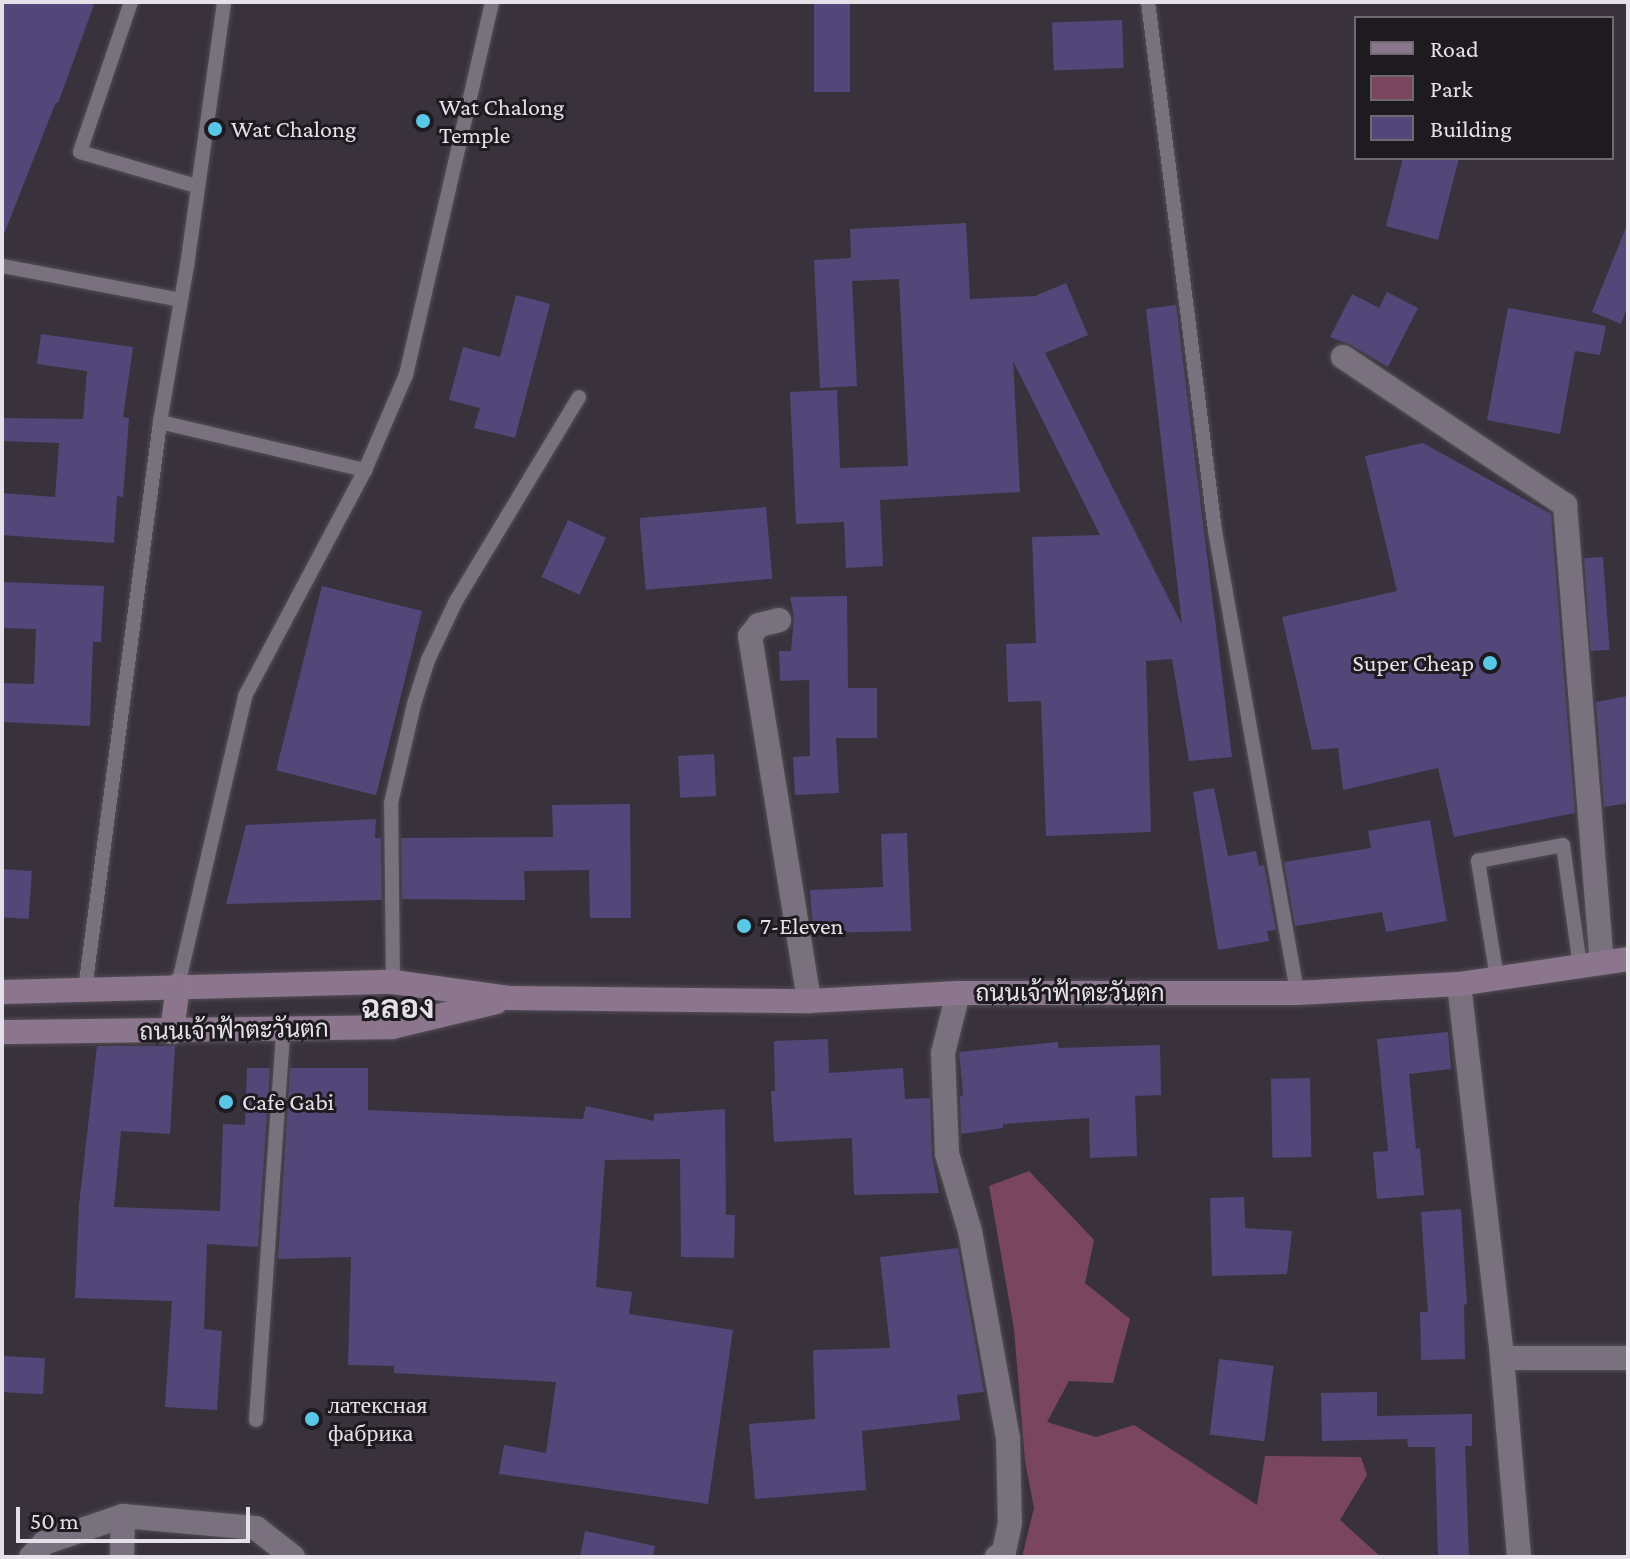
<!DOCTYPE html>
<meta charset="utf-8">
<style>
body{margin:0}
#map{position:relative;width:1630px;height:1559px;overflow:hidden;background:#39323d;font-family:"Crimson Pro",Sarabun,serif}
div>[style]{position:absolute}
.green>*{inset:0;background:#7a455f}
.building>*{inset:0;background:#534779;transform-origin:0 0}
.roads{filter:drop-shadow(0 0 2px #534e56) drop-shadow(0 0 2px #534e56)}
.lane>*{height:14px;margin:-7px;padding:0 7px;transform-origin:7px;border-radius:7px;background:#79727e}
.street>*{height:24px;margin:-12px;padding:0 12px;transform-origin:12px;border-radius:12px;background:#79727e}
.secondary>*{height:24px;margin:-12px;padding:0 12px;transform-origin:12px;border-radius:12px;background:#8c768e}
.dots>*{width:22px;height:22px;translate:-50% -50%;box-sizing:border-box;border:4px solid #1e1b20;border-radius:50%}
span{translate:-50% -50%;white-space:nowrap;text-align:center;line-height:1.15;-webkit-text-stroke:6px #1e1b20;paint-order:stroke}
.poi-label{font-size:24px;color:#e5e1e8}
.left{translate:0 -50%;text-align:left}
.right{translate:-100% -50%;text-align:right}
.street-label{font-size:24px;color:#e5e1e8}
.district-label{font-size:32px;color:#e5e1e8;font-weight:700}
.frame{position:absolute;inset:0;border:4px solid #e5e1e8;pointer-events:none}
.legend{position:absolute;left:1354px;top:16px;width:260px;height:144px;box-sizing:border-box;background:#1e1b20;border:2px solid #6e6a70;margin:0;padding:10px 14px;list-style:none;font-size:24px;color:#e5e1e8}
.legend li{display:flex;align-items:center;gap:16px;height:40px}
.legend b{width:40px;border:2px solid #6e6a70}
.scale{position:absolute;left:16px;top:1507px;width:234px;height:36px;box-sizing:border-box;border:4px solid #e5e1e8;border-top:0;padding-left:10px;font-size:24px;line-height:28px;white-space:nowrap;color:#e5e1e8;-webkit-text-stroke:6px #1e1b20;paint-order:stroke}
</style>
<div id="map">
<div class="green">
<div style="clip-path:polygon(1029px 1171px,1094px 1240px,1085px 1283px,1130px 1319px,1113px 1383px,1069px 1381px,1047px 1422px,1096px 1437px,1134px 1425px,1257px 1505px,1265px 1456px,1361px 1457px,1367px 1475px,1340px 1520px,1381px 1557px,1022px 1557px,1034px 1508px,1025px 1461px,1014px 1329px,989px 1186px)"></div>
</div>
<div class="building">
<div style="clip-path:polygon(2px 2px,95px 2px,58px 103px,56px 102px,4px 234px)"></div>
<div style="left:814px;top:2px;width:36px;height:90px"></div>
<div style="left:1122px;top:20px;width:48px;height:70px;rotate:88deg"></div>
<div style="clip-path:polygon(1403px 158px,1459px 158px,1438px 240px,1386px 226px)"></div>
<div style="clip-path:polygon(966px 223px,970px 299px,1035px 296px,1066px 283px,1088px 335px,1045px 353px,1182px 625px,1146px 309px,1176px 305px,1232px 757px,1189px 761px,1172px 659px,1146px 661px,1151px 832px,1046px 836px,1041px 701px,1008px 702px,1006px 644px,1036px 643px,1032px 537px,1100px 535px,1013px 361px,1020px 492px,880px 500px,883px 566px,846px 568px,844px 522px,796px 524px,790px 392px,837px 390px,840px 468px,908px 466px,899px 279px,852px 281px,857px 386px,820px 388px,814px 260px,851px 258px,850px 229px)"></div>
<div style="clip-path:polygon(1627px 225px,1628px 306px,1621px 324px,1592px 312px)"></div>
<div style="clip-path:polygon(1387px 292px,1418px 308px,1388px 367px,1351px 345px,1330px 337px,1352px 294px,1379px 308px)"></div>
<div style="clip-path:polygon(516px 295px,550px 304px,515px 438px,474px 428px,480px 408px,449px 400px,463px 347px,500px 357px)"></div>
<div style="clip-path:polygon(1508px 308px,1606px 326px,1600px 355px,1575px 351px,1560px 434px,1487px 420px)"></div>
<div style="clip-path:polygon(41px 334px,133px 347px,123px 417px,129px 418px,123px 497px,117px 496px,114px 543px,2px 535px,2px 493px,55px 497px,59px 443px,2px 441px,2px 418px,83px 419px,87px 371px,37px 364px)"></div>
<div style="clip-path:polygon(1423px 443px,1551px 514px,1575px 813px,1454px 837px,1438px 768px,1343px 790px,1338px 748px,1312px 750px,1282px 617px,1397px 591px,1365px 456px)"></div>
<div style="left:766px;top:507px;width:72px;height:127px;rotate:85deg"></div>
<div style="left:568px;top:520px;width:42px;height:63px;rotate:25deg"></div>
<div style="left:1603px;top:557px;width:93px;height:19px;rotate:86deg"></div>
<div style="clip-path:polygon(2px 582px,104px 586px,101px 642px,93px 642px,90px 726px,2px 722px,2px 683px,34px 684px,36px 629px,2px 628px)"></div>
<div style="left:322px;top:586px;width:103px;height:190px;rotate:14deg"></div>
<div style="clip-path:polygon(847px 596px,848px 688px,877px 688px,877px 738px,836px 738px,839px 793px,795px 795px,793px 757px,810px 756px,809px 680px,780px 681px,779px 651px,791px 651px,794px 617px,790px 597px)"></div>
<div style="clip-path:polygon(1628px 696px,1628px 803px,1604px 807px,1596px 702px)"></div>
<div style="left:714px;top:754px;width:42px;height:36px;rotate:87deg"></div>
<div style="clip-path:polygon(1214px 788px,1228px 856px,1256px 851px,1259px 866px,1264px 865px,1276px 930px,1267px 931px,1269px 941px,1218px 950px,1193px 792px)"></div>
<div style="clip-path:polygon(630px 804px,631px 918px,590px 918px,589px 870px,524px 871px,525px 900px,402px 899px,401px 838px,553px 837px,552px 805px)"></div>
<div style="clip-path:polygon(376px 819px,375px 838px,381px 838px,382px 900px,226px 904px,246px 825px)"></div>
<div style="clip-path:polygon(1430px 820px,1447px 921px,1386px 932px,1382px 912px,1295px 926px,1284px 862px,1371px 848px,1368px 831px)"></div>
<div style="clip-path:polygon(907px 833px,911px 931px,813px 933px,810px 890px,883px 887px,881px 834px)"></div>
<div style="left:2px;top:869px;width:30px;height:48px;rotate:4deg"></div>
<div style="clip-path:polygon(1448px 1032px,1451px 1069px,1409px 1074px,1416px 1149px,1420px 1148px,1424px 1195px,1377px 1199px,1373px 1152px,1388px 1151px,1377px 1039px)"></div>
<div style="clip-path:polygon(828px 1039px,829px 1073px,903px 1068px,905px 1099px,930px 1098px,932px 1155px,939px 1193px,854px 1195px,852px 1138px,774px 1142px,771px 1091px,775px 1091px,774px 1041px)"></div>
<div style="clip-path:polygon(1058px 1042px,1058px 1048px,1160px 1045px,1161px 1095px,1135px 1096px,1137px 1156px,1090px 1158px,1089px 1118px,1003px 1124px,1003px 1128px,961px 1134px,960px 1096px,963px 1096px,959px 1052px)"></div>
<div style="clip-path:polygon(97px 1046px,175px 1046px,170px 1134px,121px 1131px,114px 1207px,220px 1211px,223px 1124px,245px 1125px,247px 1068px,270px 1068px,258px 1247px,207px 1244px,204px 1329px,222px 1331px,217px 1410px,165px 1407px,172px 1301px,75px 1298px,79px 1205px)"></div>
<div style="clip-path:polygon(290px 1068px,368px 1068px,368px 1110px,583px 1119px,586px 1106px,654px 1121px,654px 1114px,725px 1109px,726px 1215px,735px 1215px,734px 1258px,681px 1257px,680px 1159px,605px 1160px,596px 1287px,632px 1292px,629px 1314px,733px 1330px,708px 1504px,499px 1474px,504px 1445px,546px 1453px,556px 1382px,394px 1373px,394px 1366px,348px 1365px,351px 1257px,278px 1259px)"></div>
<div style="left:1310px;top:1078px;width:79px;height:39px;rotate:89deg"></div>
<div style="clip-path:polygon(1244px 1197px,1245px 1228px,1292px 1231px,1287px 1274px,1212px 1276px,1210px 1198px)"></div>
<div style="clip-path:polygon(1461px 1209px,1467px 1304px,1464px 1305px,1465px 1359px,1421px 1360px,1420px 1312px,1428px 1312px,1421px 1212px)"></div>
<div style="clip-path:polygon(958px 1248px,984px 1392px,957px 1395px,960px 1420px,862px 1431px,866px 1490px,755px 1499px,749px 1424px,815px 1419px,813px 1350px,890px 1348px,880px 1257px)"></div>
<div style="left:2px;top:1356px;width:43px;height:36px;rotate:3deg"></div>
<div style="left:1219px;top:1359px;width:55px;height:76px;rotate:7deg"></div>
<div style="clip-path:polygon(1377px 1392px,1377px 1416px,1472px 1414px,1472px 1446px,1465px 1446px,1469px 1557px,1438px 1557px,1435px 1447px,1408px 1447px,1407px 1439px,1322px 1441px,1321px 1393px)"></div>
<div style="clip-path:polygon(585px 1531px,655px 1546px,653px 1557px,580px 1557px)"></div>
</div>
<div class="roads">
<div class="lane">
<div style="left:131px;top:2px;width:158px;rotate:108.8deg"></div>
<div style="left:80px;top:152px;width:121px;rotate:16.3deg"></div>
<div style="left:1148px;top:2px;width:533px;rotate:82.78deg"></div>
<div style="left:1215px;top:531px;width:469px;rotate:79.9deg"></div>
<div style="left:2px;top:266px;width:181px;rotate:10.8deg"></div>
<div style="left:160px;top:422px;width:211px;rotate:13.2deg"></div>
<div style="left:1497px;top:978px;width:119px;rotate:-99.2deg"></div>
<div style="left:1478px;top:861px;width:86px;rotate:-10.7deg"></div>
<div style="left:1563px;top:845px;width:122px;rotate:82deg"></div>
<div style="left:393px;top:982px;width:179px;rotate:-90.6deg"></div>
<div style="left:391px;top:803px;width:102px;rotate:-76.9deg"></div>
<div style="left:414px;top:704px;width:46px;rotate:-72.3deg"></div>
<div style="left:428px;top:660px;width:65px;rotate:-64.6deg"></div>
<div style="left:456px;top:601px;width:238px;rotate:-58.9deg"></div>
<div style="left:178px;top:985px;width:297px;rotate:-76.9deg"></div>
<div style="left:245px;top:696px;width:256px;rotate:-62deg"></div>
<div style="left:365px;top:470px;width:103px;rotate:-66.7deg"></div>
<div style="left:406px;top:375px;width:383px;rotate:-77deg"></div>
<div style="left:85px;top:989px;width:572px;rotate:-82.46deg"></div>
<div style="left:160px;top:422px;width:158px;rotate:-80.2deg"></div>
<div style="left:187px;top:266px;width:267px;rotate:-82deg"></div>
<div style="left:256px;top:1420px;width:391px;rotate:-86deg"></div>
</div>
<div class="street">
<div style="left:1343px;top:357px;width:267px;rotate:33.7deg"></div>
<div style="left:1565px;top:505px;width:459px;rotate:85.4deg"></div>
<div style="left:779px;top:620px;width:21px;rotate:166deg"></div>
<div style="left:759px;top:625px;width:14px;rotate:129deg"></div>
<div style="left:750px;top:636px;width:370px;rotate:80.8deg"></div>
<div style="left:1459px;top:984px;width:376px;rotate:83.4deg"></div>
<div style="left:1502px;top:1358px;width:200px;rotate:85.1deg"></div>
<div style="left:958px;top:993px;width:62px;rotate:104deg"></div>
<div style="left:943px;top:1053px;width:101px;rotate:87.7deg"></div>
<div style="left:947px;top:1154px;width:80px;rotate:73.4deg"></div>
<div style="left:970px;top:1231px;width:210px;rotate:79.6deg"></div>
<div style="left:1008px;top:1438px;width:85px;rotate:88.7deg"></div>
<div style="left:1010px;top:1523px;width:30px;rotate:102deg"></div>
<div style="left:1004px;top:1552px;width:9px;rotate:144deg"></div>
<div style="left:1502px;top:1358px;width:126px"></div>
<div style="left:31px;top:1557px;width:19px;rotate:-47deg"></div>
<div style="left:44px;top:1543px;width:83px;rotate:-18.9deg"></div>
<div style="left:123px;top:1516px;width:134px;rotate:5.2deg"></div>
<div style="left:256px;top:1528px;width:47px;rotate:38.1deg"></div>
<div style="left:122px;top:1557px;width:41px;rotate:-88.6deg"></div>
</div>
<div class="secondary">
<div style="left:2px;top:992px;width:391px;rotate:-1.5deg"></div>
<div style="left:393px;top:982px;width:118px;rotate:7.8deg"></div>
<div style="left:510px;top:998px;width:299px;rotate:0.6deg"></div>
<div style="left:809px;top:1001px;width:149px;rotate:-3.1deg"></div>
<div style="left:958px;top:993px;width:339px"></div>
<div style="left:1297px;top:993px;width:162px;rotate:-3.2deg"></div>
<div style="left:1459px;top:984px;width:171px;rotate:-8.4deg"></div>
<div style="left:2px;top:1032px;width:390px;rotate:-0.7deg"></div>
<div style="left:392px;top:1027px;width:107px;rotate:-13.5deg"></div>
<div style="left:172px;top:1032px;width:47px;rotate:-82.7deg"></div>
</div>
</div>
<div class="dots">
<div style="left:423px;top:121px;background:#5bc7e7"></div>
<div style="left:215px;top:129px;background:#5bc7e7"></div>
<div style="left:1490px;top:663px;background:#5bc7e7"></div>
<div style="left:744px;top:926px;background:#5bc7e7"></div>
<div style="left:226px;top:1102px;background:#5bc7e7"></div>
<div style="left:312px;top:1419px;background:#5bc7e7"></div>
</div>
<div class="poi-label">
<span class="left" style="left:439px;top:121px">Wat Chalong<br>Temple</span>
<span class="left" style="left:231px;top:129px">Wat Chalong</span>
<span class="right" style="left:1474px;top:663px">Super Cheap</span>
<span class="left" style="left:760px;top:926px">7-Eleven</span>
<span class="left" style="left:242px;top:1102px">Cafe Gabi</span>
<span class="left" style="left:328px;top:1419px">латексная<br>фабрика</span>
</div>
<div class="street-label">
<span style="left:1070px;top:993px">ถนนเจ้าฟ้าตะวันตก</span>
<span style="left:234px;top:1030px;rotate:-1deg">ถนนเจ้าฟ้าตะวันตก</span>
</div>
<div class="district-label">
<span style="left:398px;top:1007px">ฉลอง</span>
</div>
<div class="frame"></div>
<ul class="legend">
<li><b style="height:10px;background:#8c768e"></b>Road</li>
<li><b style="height:22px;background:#7a455f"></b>Park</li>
<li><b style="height:22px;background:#534779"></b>Building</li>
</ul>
<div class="scale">50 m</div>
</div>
